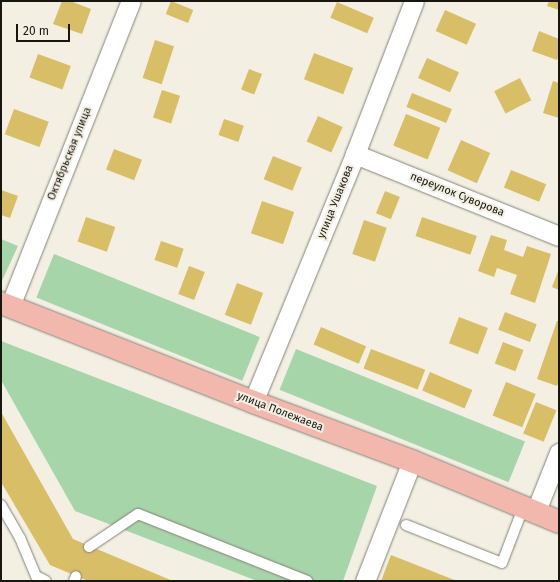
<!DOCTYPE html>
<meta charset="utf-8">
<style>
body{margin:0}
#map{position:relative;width:560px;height:582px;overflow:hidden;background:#f3efe2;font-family:"Fira Sans",sans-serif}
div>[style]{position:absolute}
.green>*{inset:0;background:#a7d5aa;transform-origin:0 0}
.building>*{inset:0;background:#d8be67;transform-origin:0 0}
.roads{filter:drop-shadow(0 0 1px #868377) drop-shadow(0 0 1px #868377)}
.service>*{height:10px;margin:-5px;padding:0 5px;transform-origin:5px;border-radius:5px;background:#fff}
.minor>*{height:19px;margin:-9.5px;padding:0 9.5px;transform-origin:9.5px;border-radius:9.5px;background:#fff}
.primary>*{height:22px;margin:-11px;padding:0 11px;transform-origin:11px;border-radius:11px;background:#f2b8ad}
span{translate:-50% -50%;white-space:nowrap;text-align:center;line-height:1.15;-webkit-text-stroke:4px #f3efe2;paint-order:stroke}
.street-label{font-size:11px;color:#171611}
.frame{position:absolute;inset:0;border:2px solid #171611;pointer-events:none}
.scale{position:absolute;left:16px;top:24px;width:54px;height:18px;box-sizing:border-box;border:2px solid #171611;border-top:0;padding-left:5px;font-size:12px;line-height:14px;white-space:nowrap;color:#171611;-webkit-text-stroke:3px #f3efe2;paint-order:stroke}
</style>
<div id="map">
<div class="green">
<div style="clip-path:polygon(1px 239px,18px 246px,1px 283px)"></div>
<div style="left:54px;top:254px;width:222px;height:47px;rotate:22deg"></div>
<div style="clip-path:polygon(1px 341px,377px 486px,343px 581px,257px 581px,75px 511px,1px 380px)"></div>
<div style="left:296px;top:349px;width:247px;height:44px;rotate:22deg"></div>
</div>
<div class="building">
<div style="clip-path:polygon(62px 1px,70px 1px,91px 9px,82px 34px,53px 24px)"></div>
<div style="left:171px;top:1px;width:24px;height:14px;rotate:22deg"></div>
<div style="clip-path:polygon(549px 1px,559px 1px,559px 10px,547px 6px)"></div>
<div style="left:337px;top:2px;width:40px;height:17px;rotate:23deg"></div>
<div style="left:445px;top:10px;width:34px;height:23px;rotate:24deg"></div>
<div style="clip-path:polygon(539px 31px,559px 39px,559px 55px,557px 60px,532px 51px)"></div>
<div style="left:155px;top:40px;width:20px;height:40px;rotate:18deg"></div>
<div style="left:314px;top:53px;width:42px;height:28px;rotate:21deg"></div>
<div style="left:38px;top:54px;width:35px;height:25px;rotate:20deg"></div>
<div style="left:427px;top:58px;width:35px;height:22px;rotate:24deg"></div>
<div style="left:249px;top:69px;width:14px;height:22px;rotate:21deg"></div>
<div style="left:520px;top:78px;width:25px;height:29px;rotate:63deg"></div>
<div style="clip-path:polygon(553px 81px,559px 83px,559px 118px,543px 113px)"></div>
<div style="left:162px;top:90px;width:19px;height:29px;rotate:18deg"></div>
<div style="left:412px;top:93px;width:43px;height:15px;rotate:22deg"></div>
<div style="left:14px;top:109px;width:37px;height:27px;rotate:20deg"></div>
<div style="left:406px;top:114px;width:37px;height:34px;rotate:22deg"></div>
<div style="left:318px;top:116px;width:27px;height:28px;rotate:24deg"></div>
<div style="left:224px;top:119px;width:21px;height:17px;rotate:19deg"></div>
<div style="left:461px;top:140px;width:32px;height:33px;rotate:24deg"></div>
<div style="left:114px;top:149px;width:30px;height:22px;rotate:21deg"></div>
<div style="left:273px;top:156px;width:31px;height:25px;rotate:22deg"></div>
<div style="left:511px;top:170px;width:38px;height:19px;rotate:22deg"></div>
<div style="clip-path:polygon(1px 190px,18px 196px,10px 218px,1px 215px)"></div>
<div style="left:385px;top:191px;width:16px;height:24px;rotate:22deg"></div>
<div style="left:262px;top:201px;width:34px;height:34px;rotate:19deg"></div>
<div style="left:86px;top:217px;width:31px;height:26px;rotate:19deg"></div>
<div style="left:422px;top:217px;width:58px;height:20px;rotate:19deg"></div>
<div style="left:364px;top:220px;width:24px;height:36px;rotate:19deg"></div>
<div style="clip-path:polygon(491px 235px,507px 240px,504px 250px,523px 257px,527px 246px,551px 254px,535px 303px,510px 294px,517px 275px,497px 268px,494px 277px,478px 271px)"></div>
<div style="left:161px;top:241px;width:24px;height:20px;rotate:19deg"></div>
<div style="left:189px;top:266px;width:17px;height:30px;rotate:21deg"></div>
<div style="clip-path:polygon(559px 269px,559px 290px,552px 287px)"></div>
<div style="left:237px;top:283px;width:28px;height:34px;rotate:21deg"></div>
<div style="left:505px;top:312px;width:34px;height:19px;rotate:21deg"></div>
<div style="left:459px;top:317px;width:31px;height:28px;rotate:21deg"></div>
<div style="clip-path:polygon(557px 321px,559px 321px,559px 381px,557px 386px,537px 379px)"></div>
<div style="left:321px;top:327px;width:49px;height:19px;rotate:23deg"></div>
<div style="left:503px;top:342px;width:22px;height:23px;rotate:21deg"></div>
<div style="left:371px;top:349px;width:58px;height:21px;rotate:21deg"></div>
<div style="left:430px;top:372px;width:46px;height:20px;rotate:23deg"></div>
<div style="left:506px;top:382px;width:32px;height:36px;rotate:22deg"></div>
<div style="left:536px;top:402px;width:22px;height:34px;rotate:22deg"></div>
<div style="clip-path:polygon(1px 412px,73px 539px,173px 581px,88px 581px,50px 565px,1px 482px)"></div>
<div style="clip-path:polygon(391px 555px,457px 581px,381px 581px)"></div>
</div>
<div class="roads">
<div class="service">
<div style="left:1px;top:505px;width:38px;rotate:60deg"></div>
<div style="left:20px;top:538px;width:41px;rotate:67.2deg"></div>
<div style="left:36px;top:576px;width:11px;rotate:27deg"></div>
<div style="left:406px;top:525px;width:103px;rotate:21.6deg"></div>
<div style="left:502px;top:563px;width:59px;rotate:-69.1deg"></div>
<div style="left:89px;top:547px;width:59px;rotate:-34deg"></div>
<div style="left:138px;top:514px;width:182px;rotate:21.6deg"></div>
<div style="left:74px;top:581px;width:5px;rotate:-68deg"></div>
</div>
<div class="minor">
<div style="left:355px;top:154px;width:220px;rotate:21.9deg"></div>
<div style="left:10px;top:306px;width:328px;rotate:-68.4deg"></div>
<div style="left:253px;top:402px;width:268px;rotate:-67.6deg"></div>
<div style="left:355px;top:154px;width:164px;rotate:-68.9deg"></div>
<div style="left:535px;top:513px;width:65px;rotate:-68.2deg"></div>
<div style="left:365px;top:581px;width:129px;rotate:-68.6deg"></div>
</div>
<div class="primary">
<div style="left:1px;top:303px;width:271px;rotate:21.4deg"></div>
<div style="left:253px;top:402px;width:170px;rotate:20.4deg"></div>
<div style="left:412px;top:461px;width:159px;rotate:22.5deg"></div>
</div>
</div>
<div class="street-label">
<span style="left:70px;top:154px;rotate:-68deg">Октябрьская улица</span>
<span style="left:457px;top:195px;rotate:22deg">переулок Суворова</span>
<span style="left:336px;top:202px;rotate:-68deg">улица Ушакова</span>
<span style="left:280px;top:412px;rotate:21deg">улица Полежаева</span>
</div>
<div class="frame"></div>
<div class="scale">20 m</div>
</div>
